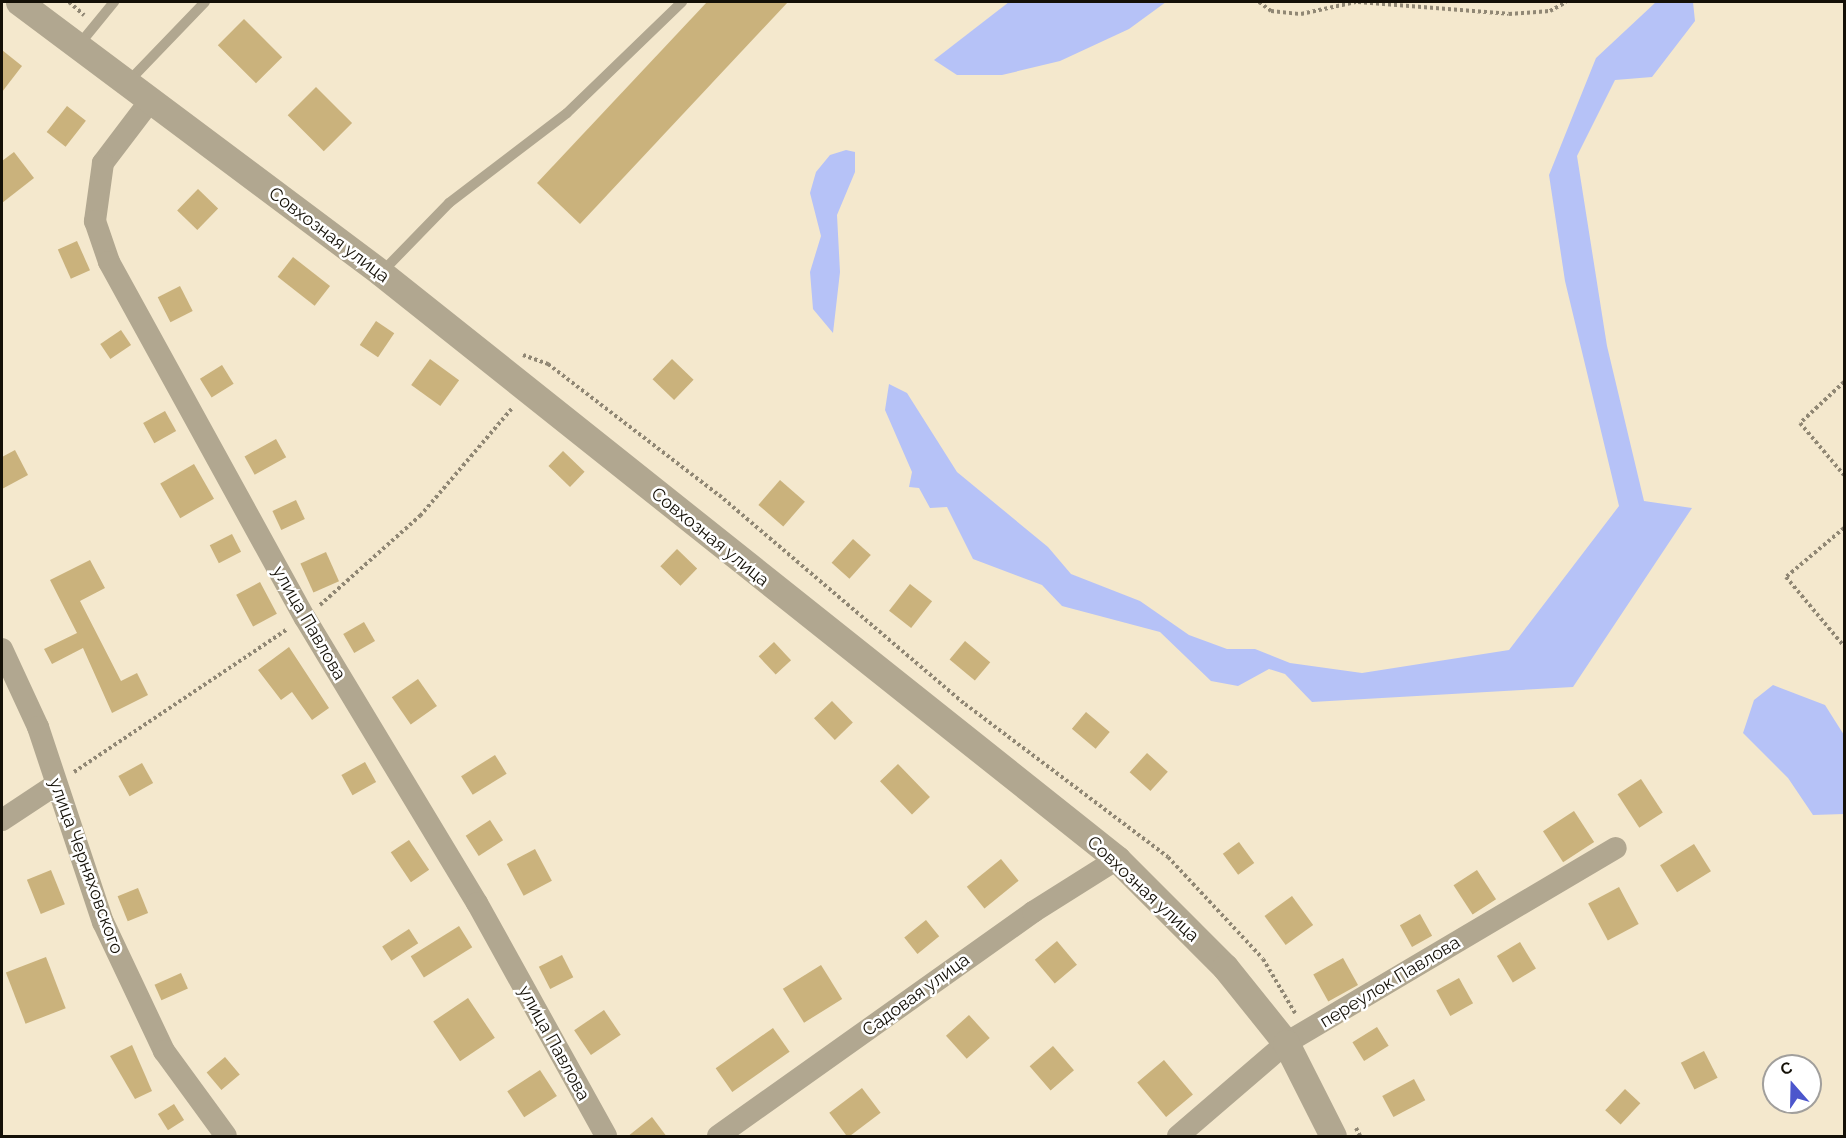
<!DOCTYPE html>
<meta charset="utf-8">
<style>
body{margin:0}
#map{position:relative;width:1846px;height:1138px;overflow:hidden;background:#f4e8cd;font-family:Raleway,sans-serif}
div>[style]{position:absolute}
.water>*{inset:0;background:#b6c2f7}
.building>*{inset:0;background:#cab27c;transform-origin:0 0}
.path>*{height:4px;margin-top:-2px;transform-origin:0;background:repeating-linear-gradient(90deg,#908774 0 3px,transparent 0 6px)}
.service>*{height:10px;margin:-5px;padding:0 5px;transform-origin:5px;border-radius:5px;background:#b1a790}
.minor>*{height:22px;margin:-11px;padding:0 11px;transform-origin:11px;border-radius:11px;background:#b1a790}
.tertiary>*{height:27px;margin:-13.5px;padding:0 13.5px;transform-origin:13.5px;border-radius:13.5px;background:#b1a790}
span{translate:-50% -50%;white-space:nowrap;text-align:center;line-height:1.15;-webkit-text-stroke:5px #fff;paint-order:stroke}
.street-label{font-size:18px;color:#141007}
.frame{position:absolute;inset:0;border:3px solid #141007;pointer-events:none}
.north{position:absolute;left:1762px;top:1054px;width:60px;height:60px;box-sizing:border-box;background:#fff;border:2px solid #a19f9c;border-radius:50%;rotate:340deg;font-size:16px;font-weight:700;line-height:24px;text-align:center;color:#141007}
.north::after{content:'';display:block;margin:auto;width:21px;height:27px;background:#4c56cc;clip-path:polygon(50% 0,100% 100%,50% 72%,0 100%)}
</style>
<div id="map">
<div class="water">
<div style="clip-path:polygon(1009px 2px,1166px 2px,1129px 29px,1060px 61px,1002px 75px,957px 75px,934px 60px)"></div>
<div style="clip-path:polygon(1656px 2px,1693px 2px,1695px 21px,1652px 77px,1615px 80px,1577px 156px,1607px 346px,1644px 501px,1692px 508px,1573px 687px,1312px 702px,1285px 674px,1269px 669px,1238px 686px,1211px 681px,1160px 632px,1062px 606px,1042px 585px,973px 559px,947px 507px,930px 508px,919px 488px,909px 487px,912px 472px,885px 410px,889px 384px,907px 393px,957px 472px,1048px 547px,1071px 574px,1140px 601px,1189px 635px,1227px 649px,1255px 649px,1290px 663px,1362px 673px,1509px 650px,1619px 506px,1565px 281px,1549px 175px,1596px 58px)"></div>
<div style="clip-path:polygon(846px 150px,855px 152px,855px 172px,837px 215px,840px 272px,833px 333px,813px 309px,810px 272px,821px 236px,810px 193px,816px 172px,830px 155px)"></div>
<div style="clip-path:polygon(1773px 685px,1825px 705px,1844px 735px,1844px 814px,1813px 815px,1788px 778px,1743px 733px,1754px 700px)"></div>
</div>
<div class="building">
<div style="clip-path:polygon(707px 2px,788px 2px,580px 224px,537px 183px)"></div>
<div style="left:244px;top:19px;width:54px;height:37px;rotate:45deg"></div>
<div style="clip-path:polygon(2px 50px,22px 66px,2px 92px)"></div>
<div style="left:316px;top:87px;width:51px;height:40px;rotate:45deg"></div>
<div style="left:67px;top:106px;width:24px;height:33px;rotate:38deg"></div>
<div style="clip-path:polygon(14px 152px,34px 178px,2px 203px,2px 161px)"></div>
<div style="left:198px;top:189px;width:28px;height:30px;rotate:44deg"></div>
<div style="left:77px;top:241px;width:32px;height:21px;rotate:66deg"></div>
<div style="left:293px;top:257px;width:47px;height:25px;rotate:38deg"></div>
<div style="left:180px;top:286px;width:28px;height:25px;rotate:63deg"></div>
<div style="left:376px;top:321px;width:22px;height:29px;rotate:34deg"></div>
<div style="left:121px;top:330px;width:18px;height:25px;rotate:56deg"></div>
<div style="left:430px;top:359px;width:36px;height:32px;rotate:36deg"></div>
<div style="left:672px;top:359px;width:30px;height:28px;rotate:44deg"></div>
<div style="left:222px;top:365px;width:22px;height:26px;rotate:58deg"></div>
<div style="left:165px;top:411px;width:23px;height:25px;rotate:61deg"></div>
<div style="left:276px;top:439px;width:21px;height:36px;rotate:61deg"></div>
<div style="clip-path:polygon(15px 450px,28px 475px,2px 489px,2px 457px)"></div>
<div style="left:563px;top:451px;width:30px;height:21px;rotate:44deg"></div>
<div style="left:194px;top:464px;width:40px;height:39px;rotate:60deg"></div>
<div style="left:780px;top:480px;width:33px;height:33px;rotate:41deg"></div>
<div style="left:296px;top:500px;width:21px;height:26px;rotate:65deg"></div>
<div style="left:232px;top:534px;width:20px;height:25px;rotate:63deg"></div>
<div style="left:853px;top:539px;width:24px;height:32px;rotate:42deg"></div>
<div style="left:677px;top:549px;width:28px;height:24px;rotate:44deg"></div>
<div style="left:326px;top:552px;width:32px;height:28px;rotate:66deg"></div>
<div style="clip-path:polygon(90px 560px,105px 588px,80px 601px,121px 681px,137px 673px,148px 695px,112px 713px,83px 648px,52px 664px,44px 649px,77px 633px,50px 580px)"></div>
<div style="left:260px;top:582px;width:36px;height:27px;rotate:62deg"></div>
<div style="left:910px;top:584px;width:28px;height:34px;rotate:38deg"></div>
<div style="left:364px;top:622px;width:22px;height:24px;rotate:60deg"></div>
<div style="left:965px;top:641px;width:33px;height:24px;rotate:40deg"></div>
<div style="left:774px;top:642px;width:25px;height:21px;rotate:47deg"></div>
<div style="clip-path:polygon(289px 647px,329px 708px,312px 720px,292px 692px,281px 700px,258px 670px)"></div>
<div style="left:418px;top:679px;width:33px;height:32px;rotate:55deg"></div>
<div style="left:832px;top:701px;width:30px;height:25px;rotate:46deg"></div>
<div style="left:1086px;top:712px;width:31px;height:22px;rotate:40deg"></div>
<div style="left:1147px;top:753px;width:28px;height:26px;rotate:42deg"></div>
<div style="left:495px;top:755px;width:22px;height:40px;rotate:58deg"></div>
<div style="left:365px;top:762px;width:23px;height:27px;rotate:61deg"></div>
<div style="left:142px;top:763px;width:23px;height:27px;rotate:61deg"></div>
<div style="left:898px;top:764px;width:46px;height:25px;rotate:46deg"></div>
<div style="left:1641px;top:779px;width:40px;height:28px;rotate:57deg"></div>
<div style="left:1574px;top:811px;width:37px;height:37px;rotate:57deg"></div>
<div style="left:490px;top:820px;width:24px;height:29px;rotate:57deg"></div>
<div style="left:409px;top:840px;width:36px;height:22px;rotate:56deg"></div>
<div style="left:1239px;top:842px;width:26px;height:20px;rotate:54deg"></div>
<div style="left:1694px;top:844px;width:32px;height:40px;rotate:58deg"></div>
<div style="left:535px;top:849px;width:36px;height:32px;rotate:62deg"></div>
<div style="left:1001px;top:859px;width:28px;height:44px;rotate:51deg"></div>
<div style="left:51px;top:870px;width:37px;height:26px;rotate:68deg"></div>
<div style="left:1477px;top:870px;width:35px;height:28px;rotate:57deg"></div>
<div style="left:1619px;top:887px;width:42px;height:35px;rotate:62deg"></div>
<div style="left:138px;top:888px;width:27px;height:22px;rotate:68deg"></div>
<div style="left:1292px;top:896px;width:36px;height:34px;rotate:54deg"></div>
<div style="left:1420px;top:914px;width:25px;height:23px;rotate:61deg"></div>
<div style="left:926px;top:920px;width:21px;height:28px;rotate:51deg"></div>
<div style="left:459px;top:926px;width:25px;height:57px;rotate:58deg"></div>
<div style="left:409px;top:929px;width:17px;height:32px;rotate:57deg"></div>
<div style="left:1057px;top:941px;width:31px;height:29px;rotate:50deg"></div>
<div style="left:1520px;top:942px;width:31px;height:27px;rotate:59deg"></div>
<div style="left:562px;top:955px;width:25px;height:26px;rotate:63deg"></div>
<div style="left:46px;top:957px;width:55px;height:43px;rotate:69deg"></div>
<div style="left:1343px;top:958px;width:31px;height:34px;rotate:61deg"></div>
<div style="left:821px;top:965px;width:40px;height:45px;rotate:58deg"></div>
<div style="left:181px;top:973px;width:17px;height:29px;rotate:66deg"></div>
<div style="left:1459px;top:978px;width:29px;height:26px;rotate:61deg"></div>
<div style="left:468px;top:998px;width:48px;height:42px;rotate:56deg"></div>
<div style="left:604px;top:1010px;width:30px;height:36px;rotate:56deg"></div>
<div style="left:969px;top:1015px;width:31px;height:31px;rotate:48deg"></div>
<div style="left:1377px;top:1027px;width:22px;height:29px;rotate:58deg"></div>
<div style="left:773px;top:1028px;width:29px;height:70px;rotate:55deg"></div>
<div style="clip-path:polygon(132px 1045px,152px 1091px,135px 1099px,110px 1056px)"></div>
<div style="left:1053px;top:1046px;width:32px;height:31px;rotate:49deg"></div>
<div style="left:1704px;top:1051px;width:30px;height:26px;rotate:63deg"></div>
<div style="left:225px;top:1057px;width:23px;height:24px;rotate:50deg"></div>
<div style="left:1164px;top:1060px;width:45px;height:35px;rotate:50deg"></div>
<div style="left:540px;top:1070px;width:31px;height:39px;rotate:57deg"></div>
<div style="left:1414px;top:1079px;width:24px;height:36px;rotate:62deg"></div>
<div style="left:862px;top:1088px;width:31px;height:41px;rotate:53deg"></div>
<div style="left:1625px;top:1089px;width:21px;height:29px;rotate:43deg"></div>
<div style="left:174px;top:1104px;width:19px;height:19px;rotate:58deg"></div>
<div style="clip-path:polygon(652px 1117px,667px 1137px,627px 1137px)"></div>
</div>
<div class="path">
<div style="left:69px;top:2px;width:20px;rotate:41deg"></div>
<div style="left:1259px;top:2px;width:15px;rotate:37deg"></div>
<div style="left:1271px;top:11px;width:30px;rotate:6deg"></div>
<div style="left:1301px;top:14px;width:56px;rotate:-12.3deg"></div>
<div style="left:1358px;top:2px;width:151px;rotate:4.5deg"></div>
<div style="left:1509px;top:14px;width:41px;rotate:-4.2deg"></div>
<div style="left:1550px;top:11px;width:18px;rotate:-29deg"></div>
<div style="left:523px;top:355px;width:27px;rotate:20deg"></div>
<div style="left:548px;top:364px;width:215px;rotate:37.5deg"></div>
<div style="left:719px;top:495px;width:323px;rotate:40.4deg"></div>
<div style="left:965px;top:704px;width:254px;rotate:37deg"></div>
<div style="left:1168px;top:857px;width:139px;rotate:47deg"></div>
<div style="left:1263px;top:959px;width:63px;rotate:59.3deg"></div>
<div style="left:1844px;top:382px;width:60px;rotate:137deg"></div>
<div style="left:1800px;top:423px;width:68px;rotate:49.8deg"></div>
<div style="left:1844px;top:528px;width:76px;rotate:139.8deg"></div>
<div style="left:1786px;top:577px;width:90px;rotate:50deg"></div>
<div style="left:320px;top:605px;width:134px;rotate:-41.7deg"></div>
<div style="left:420px;top:516px;width:143px;rotate:-49.5deg"></div>
<div style="left:74px;top:772px;width:257px;rotate:-33.8deg"></div>
<div style="left:1356px;top:1128px;width:9px;rotate:63deg"></div>
</div>
<div class="service">
<div style="left:78px;top:46px;width:57px;rotate:-50.7deg"></div>
<div style="left:128px;top:82px;width:111px;rotate:-46.1deg"></div>
<div style="left:381px;top:273px;width:98px;rotate:-45.8deg"></div>
<div style="left:449px;top:203px;width:148px;rotate:-37.3deg"></div>
<div style="left:567px;top:113px;width:160px;rotate:-44deg"></div>
</div>
<div class="minor">
<div style="left:150px;top:101px;width:78px;rotate:127.2deg"></div>
<div style="left:103px;top:163px;width:59px;rotate:97.9deg"></div>
<div style="left:95px;top:221px;width:43px;rotate:71.1deg"></div>
<div style="left:109px;top:262px;width:406px;rotate:61.2deg"></div>
<div style="left:305px;top:618px;width:333px;rotate:58.9deg"></div>
<div style="left:477px;top:903px;width:266px;rotate:61deg"></div>
<div style="left:2px;top:649px;width:86px;rotate:65.2deg"></div>
<div style="left:38px;top:727px;width:206px;rotate:71.6deg"></div>
<div style="left:103px;top:922px;width:143px;rotate:64.7deg"></div>
<div style="left:164px;top:1051px;width:105px;rotate:53.9deg"></div>
<div style="left:2px;top:820px;width:64px;rotate:-33.4deg"></div>
<div style="left:718px;top:1136px;width:387px;rotate:-35.4deg"></div>
<div style="left:1033px;top:912px;width:99px;rotate:-32.2deg"></div>
<div style="left:1178px;top:1136px;width:143px;rotate:-40.7deg"></div>
<div style="left:1286px;top:1043px;width:383px;rotate:-30.6deg"></div>
</div>
<div class="tertiary">
<div style="left:19px;top:2px;width:452px;rotate:36.8deg"></div>
<div style="left:381px;top:273px;width:941px;rotate:38.53deg"></div>
<div style="left:1117px;top:859px;width:153px;rotate:45deg"></div>
<div style="left:1225px;top:967px;width:97px;rotate:51.2deg"></div>
<div style="left:1286px;top:1043px;width:104px;rotate:63.2deg"></div>
</div>
<div class="street-label">
<span style="left:329px;top:235px;rotate:37deg">Совхозная улица</span>
<span style="left:710px;top:537px;rotate:39deg">Совхозная улица</span>
<span style="left:309px;top:623px;rotate:60deg">улица Павлова</span>
<span style="left:86px;top:866px;rotate:70deg">улица Черняховского</span>
<span style="left:1143px;top:889px;rotate:43deg">Совхозная улица</span>
<span style="left:1390px;top:982px;rotate:-31deg">переулок Павлова</span>
<span style="left:916px;top:995px;rotate:-36deg">Садовая улица</span>
<span style="left:554px;top:1043px;rotate:61deg">улица Павлова</span>
</div>
<div class="frame"></div>
<div class="north">С</div>
</div>
